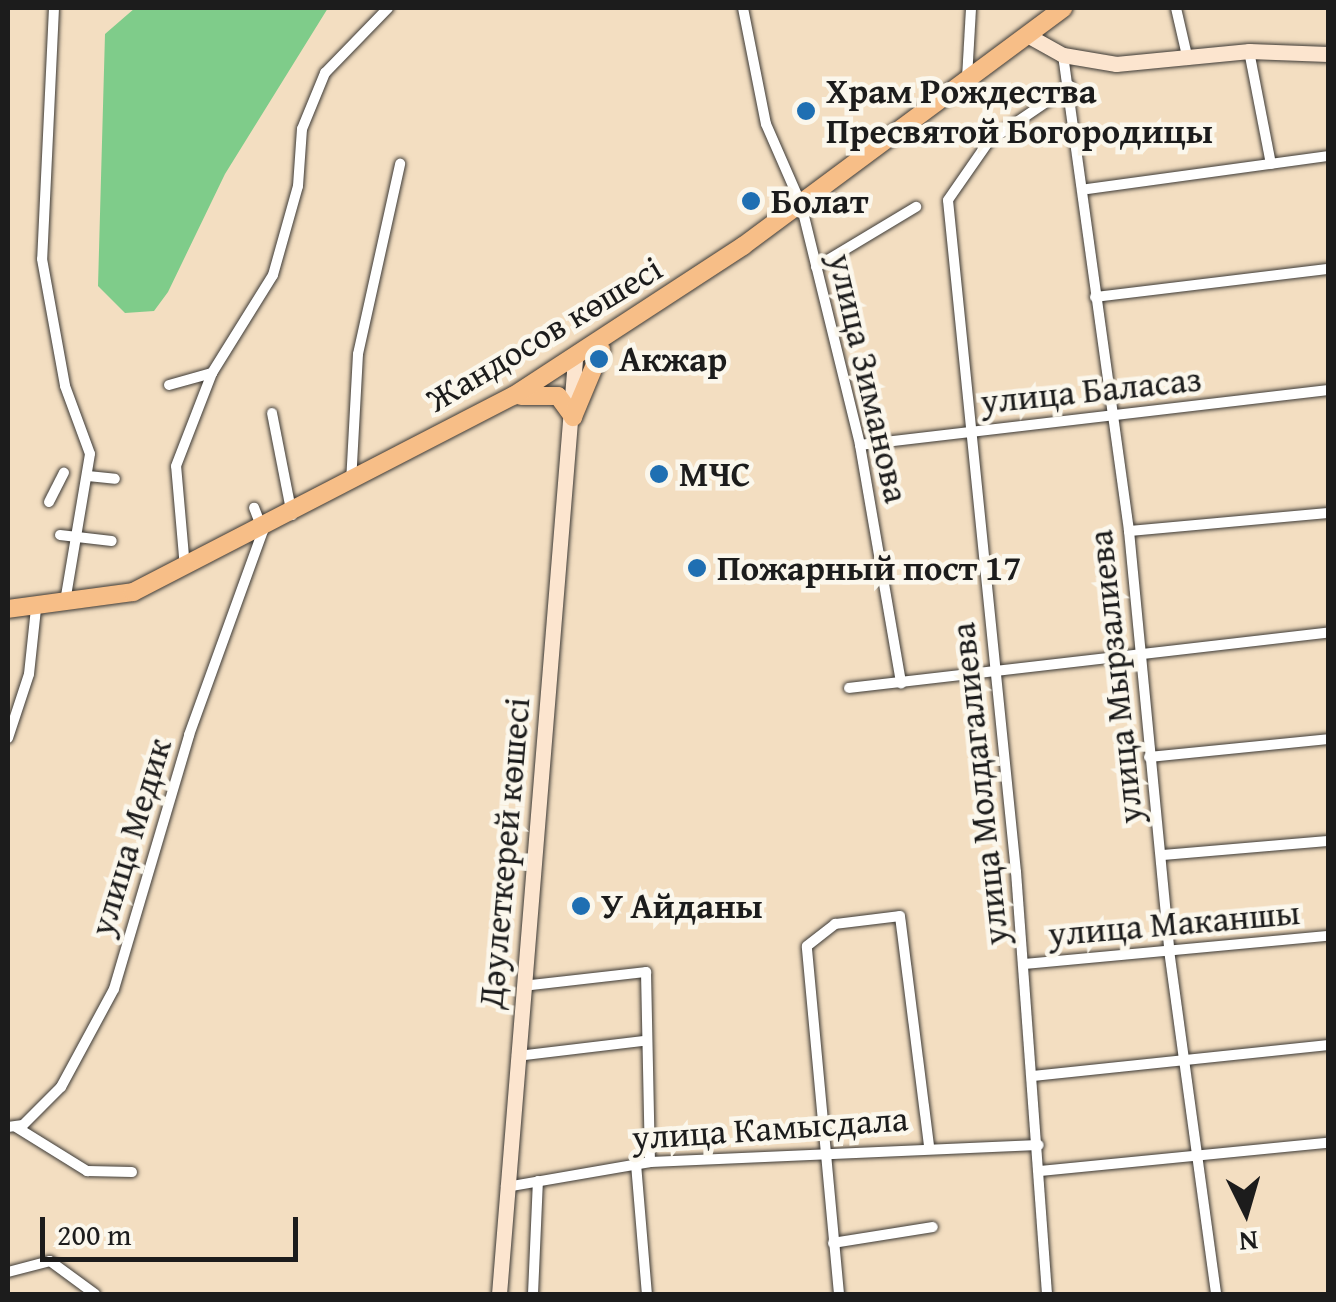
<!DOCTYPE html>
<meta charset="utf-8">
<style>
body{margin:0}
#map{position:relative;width:1336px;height:1302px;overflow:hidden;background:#f3dec1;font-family:"Gentium Book Plus",serif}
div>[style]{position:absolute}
.green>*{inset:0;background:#7fcc8a}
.roads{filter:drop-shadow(0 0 2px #3c3935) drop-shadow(0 0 2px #3c3935)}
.minor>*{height:10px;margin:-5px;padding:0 5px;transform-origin:5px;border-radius:5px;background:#fff}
.secondary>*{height:15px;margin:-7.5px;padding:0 7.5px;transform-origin:7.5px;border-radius:7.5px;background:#fce5cf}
.primary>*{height:18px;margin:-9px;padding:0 9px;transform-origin:9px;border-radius:9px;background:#f7be87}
.dots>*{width:28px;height:28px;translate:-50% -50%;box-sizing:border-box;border:5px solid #fbf7ec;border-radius:50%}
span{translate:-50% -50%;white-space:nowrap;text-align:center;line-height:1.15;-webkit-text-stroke:9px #fbf7ec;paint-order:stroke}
.poi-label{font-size:35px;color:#1c1c1c;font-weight:700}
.left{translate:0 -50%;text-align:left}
.street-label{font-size:35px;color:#1c1c1c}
.frame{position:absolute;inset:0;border:10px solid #1c1c1c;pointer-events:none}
.north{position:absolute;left:1196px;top:1162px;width:100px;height:100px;-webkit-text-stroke:8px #fbf7ec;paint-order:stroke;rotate:175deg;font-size:28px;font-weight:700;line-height:40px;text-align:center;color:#1c1c1c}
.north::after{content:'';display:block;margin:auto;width:35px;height:45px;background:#1c1c1c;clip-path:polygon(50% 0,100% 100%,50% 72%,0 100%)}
.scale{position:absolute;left:40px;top:1217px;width:258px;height:45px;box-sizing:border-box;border:5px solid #1c1c1c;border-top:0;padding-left:12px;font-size:30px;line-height:35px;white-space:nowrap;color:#1c1c1c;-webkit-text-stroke:8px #fbf7ec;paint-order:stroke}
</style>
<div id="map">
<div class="green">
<div style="clip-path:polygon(135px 8px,328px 8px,225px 174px,168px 292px,154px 311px,125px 313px,98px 286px,105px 34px)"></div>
</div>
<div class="roads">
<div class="minor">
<div style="left:54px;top:8px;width:251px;rotate:92.7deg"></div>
<div style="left:42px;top:259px;width:129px;rotate:79.7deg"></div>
<div style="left:65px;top:386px;width:72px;rotate:69.8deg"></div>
<div style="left:90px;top:454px;width:150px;rotate:99.6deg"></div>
<div style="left:743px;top:8px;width:118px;rotate:78.8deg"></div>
<div style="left:766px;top:124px;width:87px;rotate:66.4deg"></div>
<div style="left:801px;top:204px;width:248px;rotate:76.2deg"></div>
<div style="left:860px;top:445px;width:242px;rotate:80.2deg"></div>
<div style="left:1176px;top:8px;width:53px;rotate:77deg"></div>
<div style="left:1249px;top:51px;width:115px;rotate:79deg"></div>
<div style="left:1063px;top:55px;width:481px;rotate:82.1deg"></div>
<div style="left:1129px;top:531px;width:421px;rotate:84.5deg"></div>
<div style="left:1169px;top:950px;width:347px;rotate:82.2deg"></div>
<div style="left:967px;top:78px;width:70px;rotate:-86.7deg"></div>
<div style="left:1087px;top:189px;width:243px;rotate:-7.8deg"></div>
<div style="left:816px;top:267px;width:117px;rotate:-31deg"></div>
<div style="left:1095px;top:297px;width:235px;rotate:-6.9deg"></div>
<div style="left:169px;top:385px;width:45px;rotate:-15.6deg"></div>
<div style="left:272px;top:413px;width:104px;rotate:78.9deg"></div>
<div style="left:860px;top:445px;width:471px;rotate:-6.7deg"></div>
<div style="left:88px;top:476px;width:27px;rotate:6deg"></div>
<div style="left:351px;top:483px;width:129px;rotate:-86.9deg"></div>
<div style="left:358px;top:354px;width:195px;rotate:-77.5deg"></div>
<div style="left:49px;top:502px;width:33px;rotate:-63deg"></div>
<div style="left:1129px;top:531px;width:200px;rotate:-5.2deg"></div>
<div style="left:60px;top:535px;width:52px;rotate:6.6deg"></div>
<div style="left:185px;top:568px;width:102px;rotate:-95deg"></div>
<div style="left:176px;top:466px;width:100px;rotate:-68.8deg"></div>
<div style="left:212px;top:373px;width:115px;rotate:-58.1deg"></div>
<div style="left:273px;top:275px;width:92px;rotate:-74.3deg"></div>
<div style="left:298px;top:186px;width:57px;rotate:-86deg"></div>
<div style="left:302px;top:129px;width:61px;rotate:-67.7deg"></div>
<div style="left:325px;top:73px;width:91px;rotate:-45.9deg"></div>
<div style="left:849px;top:688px;width:482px;rotate:-6.6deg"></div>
<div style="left:8px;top:738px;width:67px;rotate:-71.8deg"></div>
<div style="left:29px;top:674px;width:66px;rotate:-83.9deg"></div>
<div style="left:1149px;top:757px;width:180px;rotate:-5.7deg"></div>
<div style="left:1162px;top:855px;width:167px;rotate:-4.8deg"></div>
<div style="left:1024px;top:964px;width:305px;rotate:-5.3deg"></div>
<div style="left:523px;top:986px;width:124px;rotate:-6.5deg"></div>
<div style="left:646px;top:972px;width:190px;rotate:88.8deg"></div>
<div style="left:517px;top:1056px;width:127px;rotate:-6.8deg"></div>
<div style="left:1033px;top:1076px;width:297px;rotate:-6deg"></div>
<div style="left:8px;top:1127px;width:15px;rotate:-8deg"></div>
<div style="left:23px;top:1125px;width:54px;rotate:-45deg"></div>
<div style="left:61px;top:1087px;width:111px;rotate:-61.6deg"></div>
<div style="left:114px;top:989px;width:265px;rotate:-73.5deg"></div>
<div style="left:189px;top:735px;width:217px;rotate:-70.1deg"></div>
<div style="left:263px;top:531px;width:25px;rotate:-111deg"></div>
<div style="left:16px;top:1127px;width:84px;rotate:31.8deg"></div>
<div style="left:87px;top:1171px;width:45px;rotate:1.3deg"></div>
<div style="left:636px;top:1164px;width:130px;rotate:85.2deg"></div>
<div style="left:1040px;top:1171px;width:289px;rotate:-5.6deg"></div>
<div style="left:506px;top:1187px;width:146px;rotate:-9.8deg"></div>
<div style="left:650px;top:1162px;width:389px;rotate:-2.5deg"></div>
<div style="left:833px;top:1243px;width:101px;rotate:-9.1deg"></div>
<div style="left:8px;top:1272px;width:43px;rotate:-14.7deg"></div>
<div style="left:50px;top:1261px;width:56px;rotate:36.3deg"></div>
<div style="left:533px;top:1294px;width:113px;rotate:-87.5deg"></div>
<div style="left:839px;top:1294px;width:349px;rotate:-95.3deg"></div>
<div style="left:807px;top:946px;width:36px;rotate:-38deg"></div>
<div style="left:835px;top:924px;width:65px;rotate:-7deg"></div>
<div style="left:900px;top:916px;width:231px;rotate:82.8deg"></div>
<div style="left:1047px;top:1294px;width:423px;rotate:-94.2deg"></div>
<div style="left:1016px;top:872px;width:675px;rotate:-95.78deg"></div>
<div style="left:948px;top:200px;width:72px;rotate:-55.2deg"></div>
<div style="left:989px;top:141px;width:98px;rotate:-34.2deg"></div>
</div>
<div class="secondary">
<div style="left:1027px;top:35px;width:41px;rotate:29.1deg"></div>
<div style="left:1063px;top:55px;width:54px;rotate:9.6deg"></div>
<div style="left:1116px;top:64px;width:134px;rotate:-5.6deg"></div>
<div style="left:1249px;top:51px;width:79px;rotate:2.2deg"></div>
<div style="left:499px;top:1294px;width:938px;rotate:-85.35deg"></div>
</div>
<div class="primary">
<div style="left:521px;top:396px;width:37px"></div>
<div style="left:558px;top:396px;width:26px;rotate:54deg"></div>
<div style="left:573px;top:417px;width:73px;rotate:-67.3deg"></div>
<div style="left:8px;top:609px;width:126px;rotate:-7.7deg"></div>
<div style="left:133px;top:592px;width:428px;rotate:-27.3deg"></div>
<div style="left:513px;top:396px;width:275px;rotate:-33.1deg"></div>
<div style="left:743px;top:246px;width:399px;rotate:-36.6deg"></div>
</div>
</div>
<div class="dots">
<div style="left:806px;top:111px;background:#1f6fb2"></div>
<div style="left:751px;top:201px;background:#1f6fb2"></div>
<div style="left:599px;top:359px;background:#1f6fb2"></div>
<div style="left:659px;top:474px;background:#1f6fb2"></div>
<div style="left:697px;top:568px;background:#1f6fb2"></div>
<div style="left:581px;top:906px;background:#1f6fb2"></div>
</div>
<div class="poi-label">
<span class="left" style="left:826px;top:111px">Храм Рождества<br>Пресвятой Богородицы</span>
<span class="left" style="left:771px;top:201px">Болат</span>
<span class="left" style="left:619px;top:359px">Акжар</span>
<span class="left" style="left:679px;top:474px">МЧС</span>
<span class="left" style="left:717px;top:568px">Пожарный пост 17</span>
<span class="left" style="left:601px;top:906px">У Айданы</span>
</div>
<div class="street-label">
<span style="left:544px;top:334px;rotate:-31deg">Жандосов көшесі</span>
<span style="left:869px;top:378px;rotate:77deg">улица Зиманова</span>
<span style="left:1091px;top:390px;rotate:-6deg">улица Баласаз</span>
<span style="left:1115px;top:677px;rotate:-96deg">улица Мырзалиева</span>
<span style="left:979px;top:784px;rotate:-96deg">улица Молдагалиева</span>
<span style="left:130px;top:837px;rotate:-73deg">улица Медик</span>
<span style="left:504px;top:853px;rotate:-85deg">Дәулеткерей көшесі</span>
<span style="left:1174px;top:923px;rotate:-5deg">улица Маканшы</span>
<span style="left:770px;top:1128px;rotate:-4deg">улица Камысдала</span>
</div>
<div class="frame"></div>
<div class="north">N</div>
<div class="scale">200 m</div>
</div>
